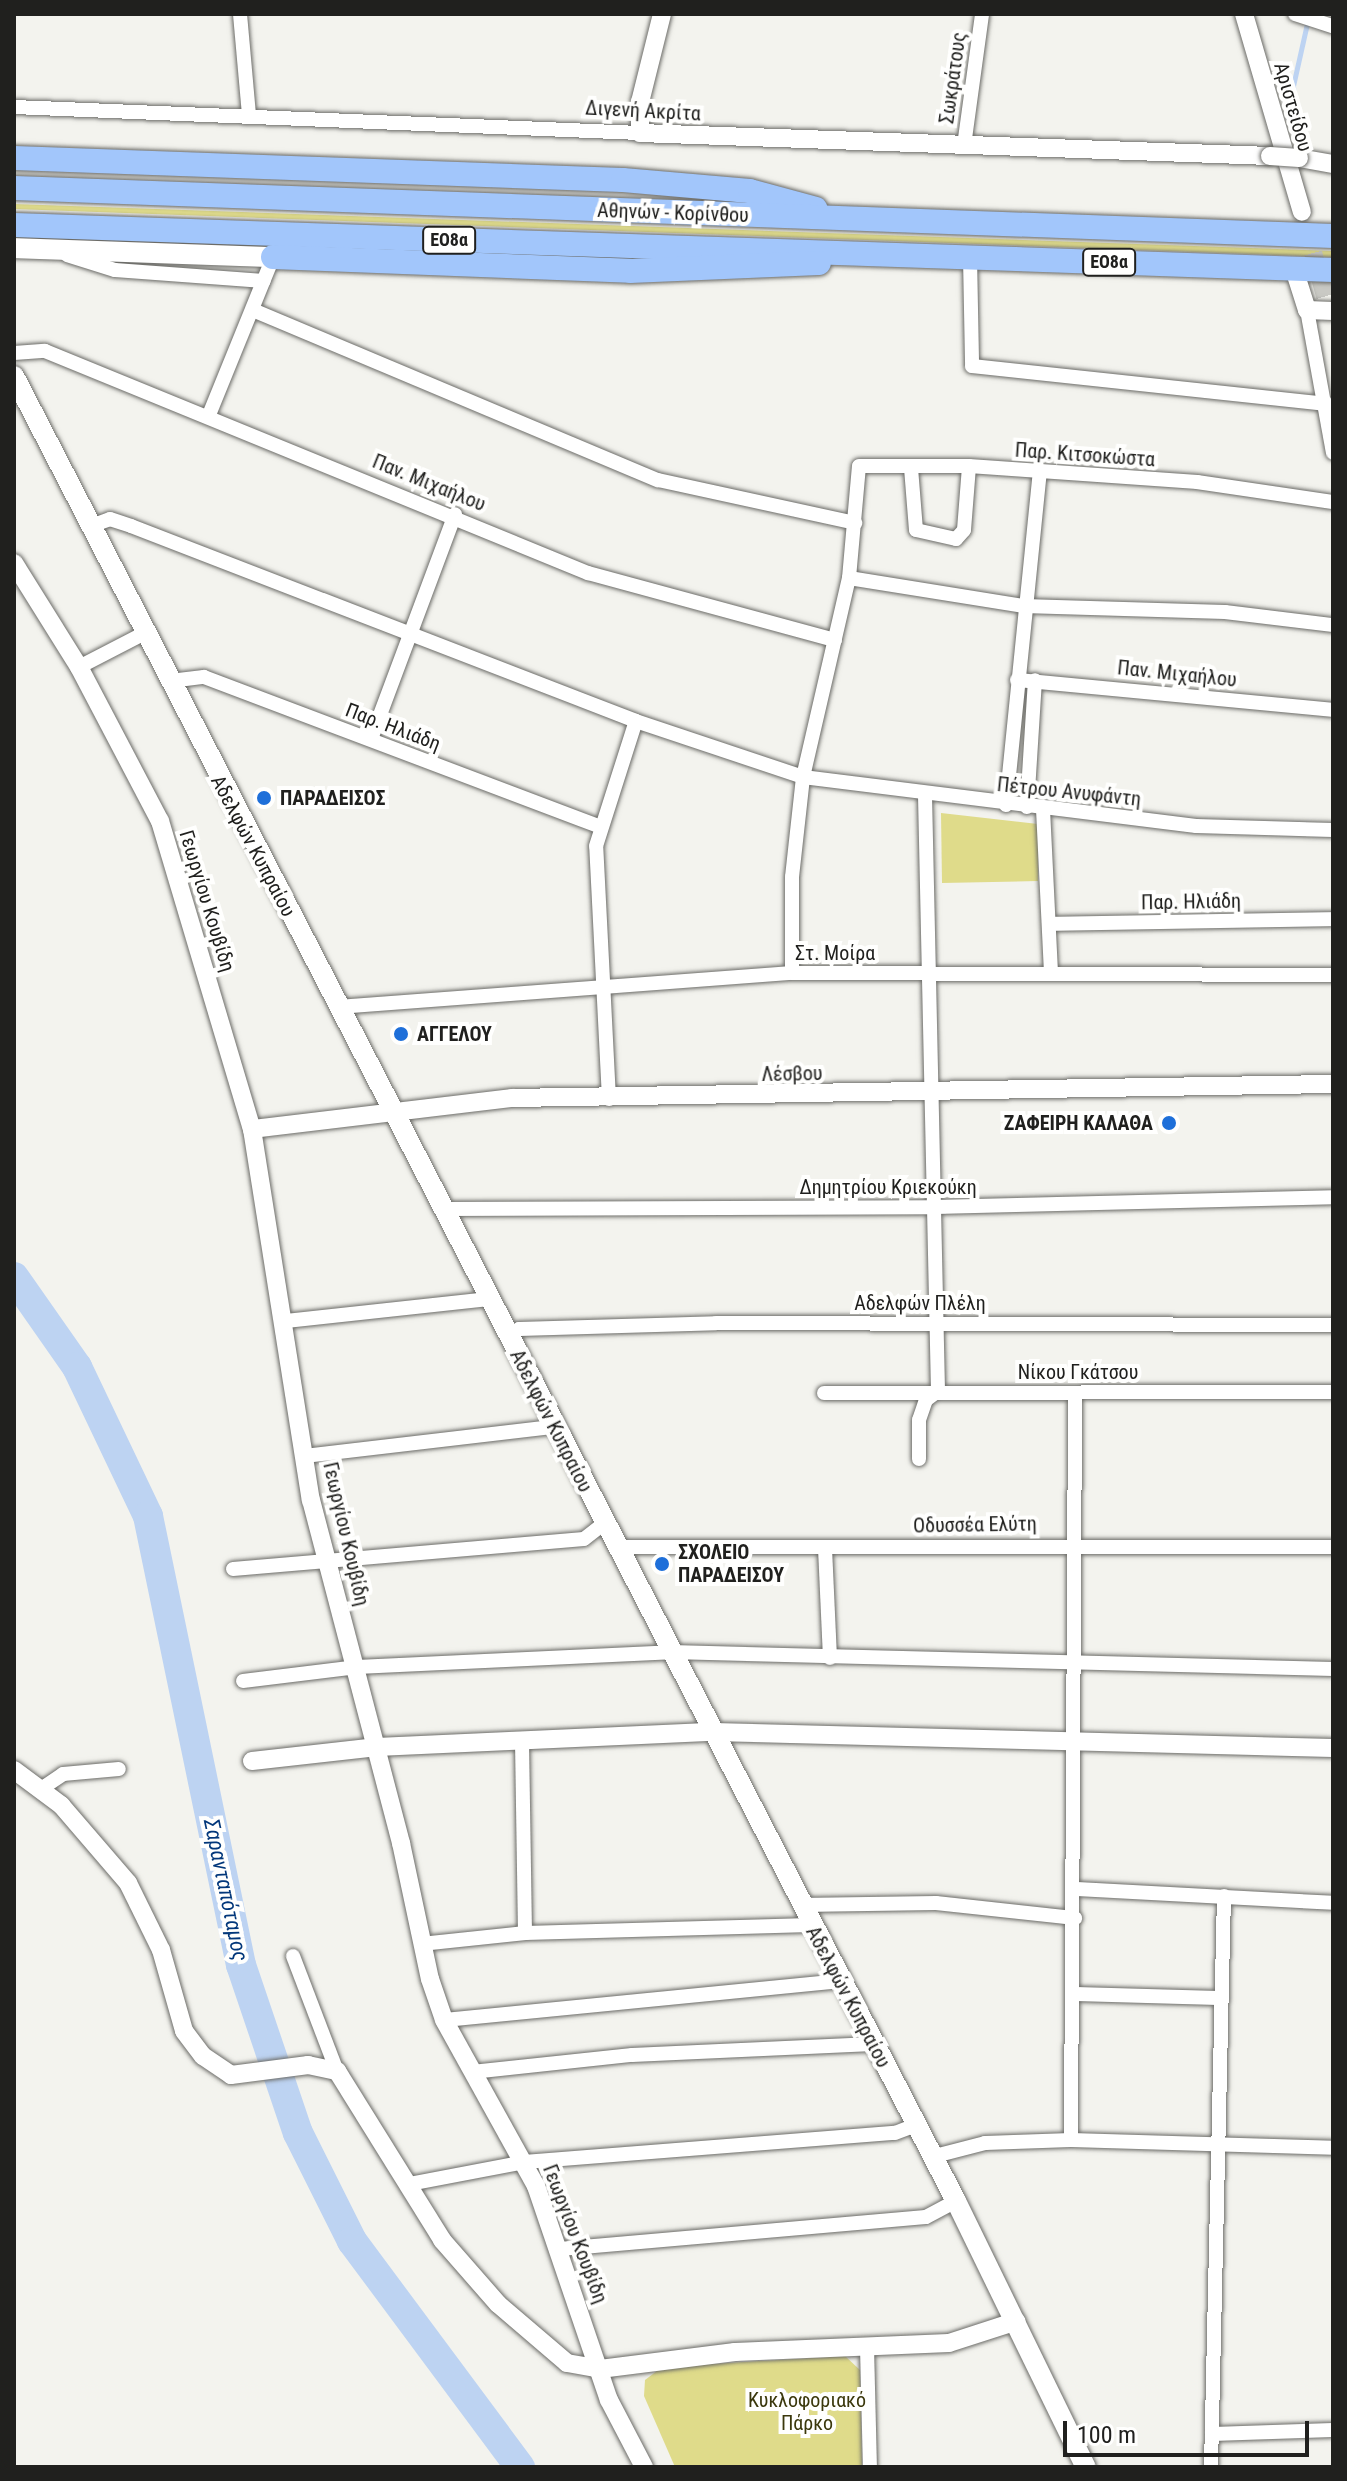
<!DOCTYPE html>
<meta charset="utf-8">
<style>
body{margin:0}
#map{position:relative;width:1347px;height:2481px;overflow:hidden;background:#f3f3ee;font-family:"Roboto Condensed",sans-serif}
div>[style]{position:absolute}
.green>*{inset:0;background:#dfdb8a}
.stream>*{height:5px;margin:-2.5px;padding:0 2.5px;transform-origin:2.5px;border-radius:2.5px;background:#bdd3f2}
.river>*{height:30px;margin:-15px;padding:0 15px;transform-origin:15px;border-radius:15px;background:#bdd3f2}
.tertiary-tunnel>*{height:18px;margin-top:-9px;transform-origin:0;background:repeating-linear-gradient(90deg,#c9c9c4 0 18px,transparent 0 27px)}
.roads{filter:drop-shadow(0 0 2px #6b6b67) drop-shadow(0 0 2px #6b6b67)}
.minor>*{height:14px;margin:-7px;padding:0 7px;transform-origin:7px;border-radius:7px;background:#fff}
.tertiary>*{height:18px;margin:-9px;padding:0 9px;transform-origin:9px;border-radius:9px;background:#fff}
.secondary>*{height:20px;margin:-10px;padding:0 10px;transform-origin:10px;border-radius:10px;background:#fff}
.trunk>*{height:24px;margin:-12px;padding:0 12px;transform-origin:12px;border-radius:12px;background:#a2c6fb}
.bridges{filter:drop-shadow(0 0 2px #6b6b67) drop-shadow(0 0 2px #6b6b67)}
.tertiary-bridge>*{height:18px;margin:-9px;padding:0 9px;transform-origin:9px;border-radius:9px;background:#fff}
.dots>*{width:22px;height:22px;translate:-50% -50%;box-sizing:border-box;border:4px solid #fffffe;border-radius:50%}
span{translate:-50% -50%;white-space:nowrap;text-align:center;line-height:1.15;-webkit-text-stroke:8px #fffffe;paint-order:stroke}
.shield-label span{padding:2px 6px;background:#fffffe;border:2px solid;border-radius:6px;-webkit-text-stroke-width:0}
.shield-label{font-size:18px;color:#20201e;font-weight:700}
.street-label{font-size:20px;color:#20201e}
.poi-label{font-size:20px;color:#20201e;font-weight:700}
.left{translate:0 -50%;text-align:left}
.right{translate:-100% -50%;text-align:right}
.park-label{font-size:20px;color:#3b380c}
.water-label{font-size:22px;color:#02377a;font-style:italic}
.frame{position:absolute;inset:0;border:16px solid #20201e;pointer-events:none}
.scale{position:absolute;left:1063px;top:2421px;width:246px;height:36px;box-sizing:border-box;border:4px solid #20201e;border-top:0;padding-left:10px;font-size:24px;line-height:28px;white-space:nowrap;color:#20201e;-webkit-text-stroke:6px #fffffe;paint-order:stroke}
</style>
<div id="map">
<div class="green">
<div style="clip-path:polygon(14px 204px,1333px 251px,1333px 257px,14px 209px)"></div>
<div style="clip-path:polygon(941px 813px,1038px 824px,1038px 881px,942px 883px)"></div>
<div style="clip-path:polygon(845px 2356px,860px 2370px,862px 2467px,675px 2467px,644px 2396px,645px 2380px,662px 2367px)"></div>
</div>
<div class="stream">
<div style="left:1298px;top:128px;width:42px;rotate:-96.8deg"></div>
<div style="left:1293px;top:86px;width:69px;rotate:-77.4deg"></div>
</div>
<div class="river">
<div style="left:14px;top:1277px;width:110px;rotate:55deg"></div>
<div style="left:77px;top:1367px;width:165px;rotate:64.5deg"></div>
<div style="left:148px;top:1516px;width:459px;rotate:78.3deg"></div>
<div style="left:241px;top:1965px;width:177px;rotate:71.3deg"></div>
<div style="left:298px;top:2133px;width:121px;rotate:63.4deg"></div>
<div style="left:352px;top:2241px;width:282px;rotate:53.4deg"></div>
</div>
<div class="tertiary-tunnel">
<div style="left:1306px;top:227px;width:94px;rotate:74.6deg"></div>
</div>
<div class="roads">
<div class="minor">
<div style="left:240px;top:14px;width:101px;rotate:84.9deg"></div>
<div style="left:1295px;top:14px;width:40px;rotate:18deg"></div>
<div style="left:14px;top:107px;width:627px;rotate:2.38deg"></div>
<div style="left:964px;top:146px;width:133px;rotate:-82.2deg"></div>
<div style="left:67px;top:255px;width:50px;rotate:17.4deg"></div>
<div style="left:115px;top:270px;width:149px;rotate:4.2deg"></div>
<div style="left:970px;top:257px;width:109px;rotate:88.9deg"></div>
<div style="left:972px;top:366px;width:357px;rotate:6.1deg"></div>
<div style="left:1307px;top:310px;width:145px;rotate:79.7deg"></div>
<div style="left:255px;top:311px;width:437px;rotate:22.8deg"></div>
<div style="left:658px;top:480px;width:202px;rotate:12.3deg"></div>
<div style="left:14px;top:353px;width:31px;rotate:-4deg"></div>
<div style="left:45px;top:351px;width:587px;rotate:22.24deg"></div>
<div style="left:588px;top:573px;width:256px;rotate:15.2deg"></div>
<div style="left:209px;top:415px;width:170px;rotate:-67.9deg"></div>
<div style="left:911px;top:468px;width:62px;rotate:85.4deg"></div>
<div style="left:916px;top:530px;width:41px;rotate:12.7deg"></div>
<div style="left:956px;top:539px;width:12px;rotate:-48deg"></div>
<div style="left:964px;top:530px;width:64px;rotate:-85.5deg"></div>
<div style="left:91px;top:526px;width:20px;rotate:-20deg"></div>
<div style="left:110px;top:519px;width:22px;rotate:18deg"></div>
<div style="left:131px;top:526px;width:541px;rotate:21.11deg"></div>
<div style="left:636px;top:721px;width:176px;rotate:18.5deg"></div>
<div style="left:803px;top:777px;width:396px;rotate:7.1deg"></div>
<div style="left:1196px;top:826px;width:137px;rotate:1.7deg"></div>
<div style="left:849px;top:578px;width:176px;rotate:9.1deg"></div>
<div style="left:1023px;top:606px;width:202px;rotate:1.7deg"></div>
<div style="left:1225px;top:612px;width:109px;rotate:6.9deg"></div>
<div style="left:79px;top:667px;width:74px;rotate:-27.3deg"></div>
<div style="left:1017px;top:680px;width:317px;rotate:5.4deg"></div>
<div style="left:170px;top:681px;width:34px;rotate:-7deg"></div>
<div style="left:204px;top:677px;width:423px;rotate:20.7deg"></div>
<div style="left:371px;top:739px;width:240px;rotate:-69.5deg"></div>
<div style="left:1006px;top:805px;width:335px;rotate:-84.2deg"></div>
<div style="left:1027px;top:807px;width:127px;rotate:-86.4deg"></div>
<div style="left:1043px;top:809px;width:163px;rotate:87.2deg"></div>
<div style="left:1049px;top:924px;width:284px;rotate:-1deg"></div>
<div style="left:792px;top:973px;width:96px;rotate:-90deg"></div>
<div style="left:792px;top:877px;width:101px;rotate:-83.7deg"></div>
<div style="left:803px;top:777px;width:204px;rotate:-77deg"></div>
<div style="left:849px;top:578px;width:112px;rotate:-84.9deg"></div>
<div style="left:859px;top:466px;width:110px"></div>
<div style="left:969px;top:466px;width:229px;rotate:4deg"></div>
<div style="left:1197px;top:482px;width:137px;rotate:8.4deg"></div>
<div style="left:338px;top:1007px;width:455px;rotate:-4.3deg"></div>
<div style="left:792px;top:973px;width:541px;rotate:0.21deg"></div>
<div style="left:609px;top:1099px;width:253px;rotate:-92.9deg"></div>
<div style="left:596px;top:846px;width:131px;rotate:-72.3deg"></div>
<div style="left:443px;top:1209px;width:491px;rotate:-0.2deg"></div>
<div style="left:934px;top:1207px;width:399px;rotate:-1.4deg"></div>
<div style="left:286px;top:1321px;width:204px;rotate:-6.2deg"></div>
<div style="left:508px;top:1336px;width:13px;rotate:-32deg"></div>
<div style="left:519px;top:1329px;width:197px;rotate:-1.7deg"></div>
<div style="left:716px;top:1323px;width:617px;rotate:0.19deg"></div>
<div style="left:824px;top:1393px;width:509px;rotate:-0.11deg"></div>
<div style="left:305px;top:1456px;width:248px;rotate:-6.7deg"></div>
<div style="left:919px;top:1459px;width:39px;rotate:-90deg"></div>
<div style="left:919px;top:1420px;width:21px;rotate:-71deg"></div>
<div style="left:926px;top:1400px;width:15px;rotate:-37deg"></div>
<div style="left:938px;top:1391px;width:596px;rotate:-91.25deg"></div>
<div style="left:617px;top:1547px;width:716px"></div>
<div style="left:825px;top:1548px;width:110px;rotate:87.4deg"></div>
<div style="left:233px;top:1569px;width:352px;rotate:-4.9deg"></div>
<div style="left:584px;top:1539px;width:24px;rotate:-38deg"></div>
<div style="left:243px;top:1681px;width:115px;rotate:-7deg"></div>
<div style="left:357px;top:1667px;width:314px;rotate:-2.7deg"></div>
<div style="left:671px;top:1652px;width:662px;rotate:1.47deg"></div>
<div style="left:522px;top:1742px;width:191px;rotate:89.1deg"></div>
<div style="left:41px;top:1789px;width:27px;rotate:-34deg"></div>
<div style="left:63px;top:1774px;width:56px;rotate:-5.1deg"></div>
<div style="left:1077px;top:1889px;width:256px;rotate:3.1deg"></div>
<div style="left:800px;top:1905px;width:136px;rotate:-0.8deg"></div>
<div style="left:936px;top:1903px;width:140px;rotate:6.2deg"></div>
<div style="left:421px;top:1944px;width:105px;rotate:-6deg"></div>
<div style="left:525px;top:1933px;width:286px;rotate:-1.6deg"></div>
<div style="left:293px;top:1956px;width:123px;rotate:69.1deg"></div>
<div style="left:1074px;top:1994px;width:146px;rotate:1.6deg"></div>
<div style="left:444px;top:2020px;width:397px;rotate:-5.6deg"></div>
<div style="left:472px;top:2072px;width:161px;rotate:-6.1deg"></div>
<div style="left:632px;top:2055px;width:241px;rotate:-2.6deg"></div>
<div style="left:1071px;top:2140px;width:747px;rotate:-89.69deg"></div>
<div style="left:931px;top:2157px;width:56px;rotate:-14.5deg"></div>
<div style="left:985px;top:2143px;width:86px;rotate:-2deg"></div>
<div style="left:1071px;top:2140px;width:262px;rotate:1.7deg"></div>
<div style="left:409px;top:2184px;width:117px;rotate:-10.8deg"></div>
<div style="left:524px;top:2162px;width:372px;rotate:-4.5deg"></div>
<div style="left:895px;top:2133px;width:22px;rotate:-21deg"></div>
<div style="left:560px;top:2249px;width:367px;rotate:-5deg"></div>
<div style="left:926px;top:2217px;width:34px;rotate:-28deg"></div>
<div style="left:867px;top:2347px;width:120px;rotate:88.6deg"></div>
<div style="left:1212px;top:2434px;width:121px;rotate:-1.9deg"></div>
<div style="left:1211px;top:2467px;width:571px;rotate:-88.7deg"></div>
</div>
<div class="tertiary">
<div style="left:662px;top:14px;width:91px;rotate:104deg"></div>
<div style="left:640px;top:102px;width:31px;rotate:90deg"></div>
<div style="left:640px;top:133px;width:630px;rotate:2.09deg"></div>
<div style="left:1244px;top:14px;width:206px;rotate:73.7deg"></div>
<div style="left:1299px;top:158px;width:35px;rotate:10deg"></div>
<div style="left:1294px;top:269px;width:43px;rotate:72.4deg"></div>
<div style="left:1307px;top:310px;width:26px;rotate:2deg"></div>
<div style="left:14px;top:563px;width:123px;rotate:58deg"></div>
<div style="left:79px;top:667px;width:174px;rotate:62.3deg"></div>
<div style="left:160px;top:821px;width:321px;rotate:73.4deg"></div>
<div style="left:252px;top:1129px;width:376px;rotate:81deg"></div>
<div style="left:311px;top:1500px;width:355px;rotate:75.3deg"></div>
<div style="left:401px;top:1843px;width:139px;rotate:78deg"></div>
<div style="left:430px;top:1979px;width:43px;rotate:71.1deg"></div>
<div style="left:444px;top:2020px;width:190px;rotate:61deg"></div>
<div style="left:536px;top:2186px;width:226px;rotate:71.2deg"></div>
<div style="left:609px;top:2400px;width:76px;rotate:62.4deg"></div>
<div style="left:252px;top:1129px;width:262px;rotate:-6.8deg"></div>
<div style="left:512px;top:1098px;width:821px;rotate:-0.98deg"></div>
<div style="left:252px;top:1761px;width:126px;rotate:-6.4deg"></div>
<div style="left:377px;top:1747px;width:336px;rotate:-2.6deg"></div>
<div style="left:713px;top:1732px;width:620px;rotate:1.48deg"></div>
<div style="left:14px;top:1770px;width:59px;rotate:36.7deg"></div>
<div style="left:61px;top:1805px;width:103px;rotate:49.3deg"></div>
<div style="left:128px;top:1883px;width:75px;rotate:63.8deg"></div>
<div style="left:161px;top:1950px;width:84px;rotate:74.1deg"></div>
<div style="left:184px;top:2031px;width:31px;rotate:53deg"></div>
<div style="left:203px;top:2056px;width:34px;rotate:34deg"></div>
<div style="left:231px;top:2075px;width:78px;rotate:-7.4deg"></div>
<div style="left:308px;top:2065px;width:30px;rotate:12deg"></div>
<div style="left:337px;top:2071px;width:199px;rotate:58.1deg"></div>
<div style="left:442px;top:2240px;width:85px;rotate:48.8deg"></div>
<div style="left:498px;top:2304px;width:91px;rotate:40.5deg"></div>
<div style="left:567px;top:2363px;width:34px;rotate:10deg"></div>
<div style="left:600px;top:2369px;width:136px;rotate:-7.2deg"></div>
<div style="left:735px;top:2352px;width:214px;rotate:-2.4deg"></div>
<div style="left:949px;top:2343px;width:71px;rotate:-17.9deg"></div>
</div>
<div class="secondary">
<div style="left:14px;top:248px;width:259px;rotate:2deg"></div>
<div style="left:14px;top:376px;width:2054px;rotate:62.7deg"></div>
<div style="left:956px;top:2201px;width:296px;rotate:64deg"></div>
</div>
<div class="trunk">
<div style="left:14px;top:158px;width:609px;rotate:2.07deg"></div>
<div style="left:623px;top:180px;width:127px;rotate:5deg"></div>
<div style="left:750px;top:191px;width:68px;rotate:15.3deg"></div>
<div style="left:14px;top:188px;width:1320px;rotate:2.08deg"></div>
<div style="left:14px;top:225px;width:1320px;rotate:1.95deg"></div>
<div style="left:273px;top:257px;width:357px;rotate:2.2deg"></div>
<div style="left:630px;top:271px;width:189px;rotate:-2.4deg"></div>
</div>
</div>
<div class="bridges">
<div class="tertiary-bridge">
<div style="left:1270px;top:156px;width:29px;rotate:4deg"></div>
</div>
</div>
<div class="dots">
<div style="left:264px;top:798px;background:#1e6fd9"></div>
<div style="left:401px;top:1034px;background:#1e6fd9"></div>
<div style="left:1169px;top:1123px;background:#1e6fd9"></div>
<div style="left:662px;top:1564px;background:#1e6fd9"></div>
</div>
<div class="shield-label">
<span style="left:449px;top:240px">ΕΟ8α</span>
<span style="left:1109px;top:262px">ΕΟ8α</span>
</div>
<div class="street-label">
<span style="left:953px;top:78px;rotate:-82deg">Σωκράτους</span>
<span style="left:1293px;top:107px;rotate:74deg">Αριστείδου</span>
<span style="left:643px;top:111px;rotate:3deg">Διγενή Ακρίτα</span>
<span style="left:673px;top:213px;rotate:2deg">Αθηνών - Κορίνθου</span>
<span style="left:1085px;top:455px;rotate:4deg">Παρ. Κιτσοκώστα</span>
<span style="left:429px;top:483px;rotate:22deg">Παν. Μιχαήλου</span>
<span style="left:1177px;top:674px;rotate:6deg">Παν. Μιχαήλου</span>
<span style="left:393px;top:727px;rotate:21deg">Παρ. Ηλιάδη</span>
<span style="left:1069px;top:792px;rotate:6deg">Πέτρου Ανυφάντη</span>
<span style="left:253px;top:846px;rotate:62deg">Αδελφών Κυπραίου</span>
<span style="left:207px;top:901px;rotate:73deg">Γεωργίου Κουβίδη</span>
<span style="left:1191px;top:902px;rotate:-1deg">Παρ. Ηλιάδη</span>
<span style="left:835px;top:953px">Στ. Μοίρα</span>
<span style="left:792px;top:1074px;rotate:-1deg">Λέσβου</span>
<span style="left:888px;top:1187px">Δημητρίου Κριεκούκη</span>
<span style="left:920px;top:1303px">Αδελφών Πλέλη</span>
<span style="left:1078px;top:1372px">Νίκου Γκάτσου</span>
<span style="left:551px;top:1421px;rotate:63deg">Αδελφών Κυπραίου</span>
<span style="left:975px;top:1525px;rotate:-1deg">Οδυσσέα Ελύτη</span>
<span style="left:346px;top:1534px;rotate:77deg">Γεωργίου Κουβίδη</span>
<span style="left:848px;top:1997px;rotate:62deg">Αδελφών Κυπραίου</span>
<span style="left:575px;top:2234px;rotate:69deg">Γεωργίου Κουβίδη</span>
</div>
<div class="poi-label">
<span class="left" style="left:280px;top:798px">ΠΑΡΑΔΕΙΣΟΣ</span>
<span class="left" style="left:417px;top:1034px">ΑΓΓΕΛΟΥ</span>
<span class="right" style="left:1153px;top:1123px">ΖΑΦΕΙΡΗ ΚΑΛΑΘΑ</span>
<span class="left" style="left:678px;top:1564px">ΣΧΟΛΕΙΟ<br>ΠΑΡΑΔΕΙΣΟΥ</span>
</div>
<div class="park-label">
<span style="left:807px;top:2412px">Κυκλοφοριακό<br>Πάρκο</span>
</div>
<div class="water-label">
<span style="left:226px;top:1890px;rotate:78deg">Σαρανταπόταμος</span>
</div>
<div class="frame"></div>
<div class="scale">100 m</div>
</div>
